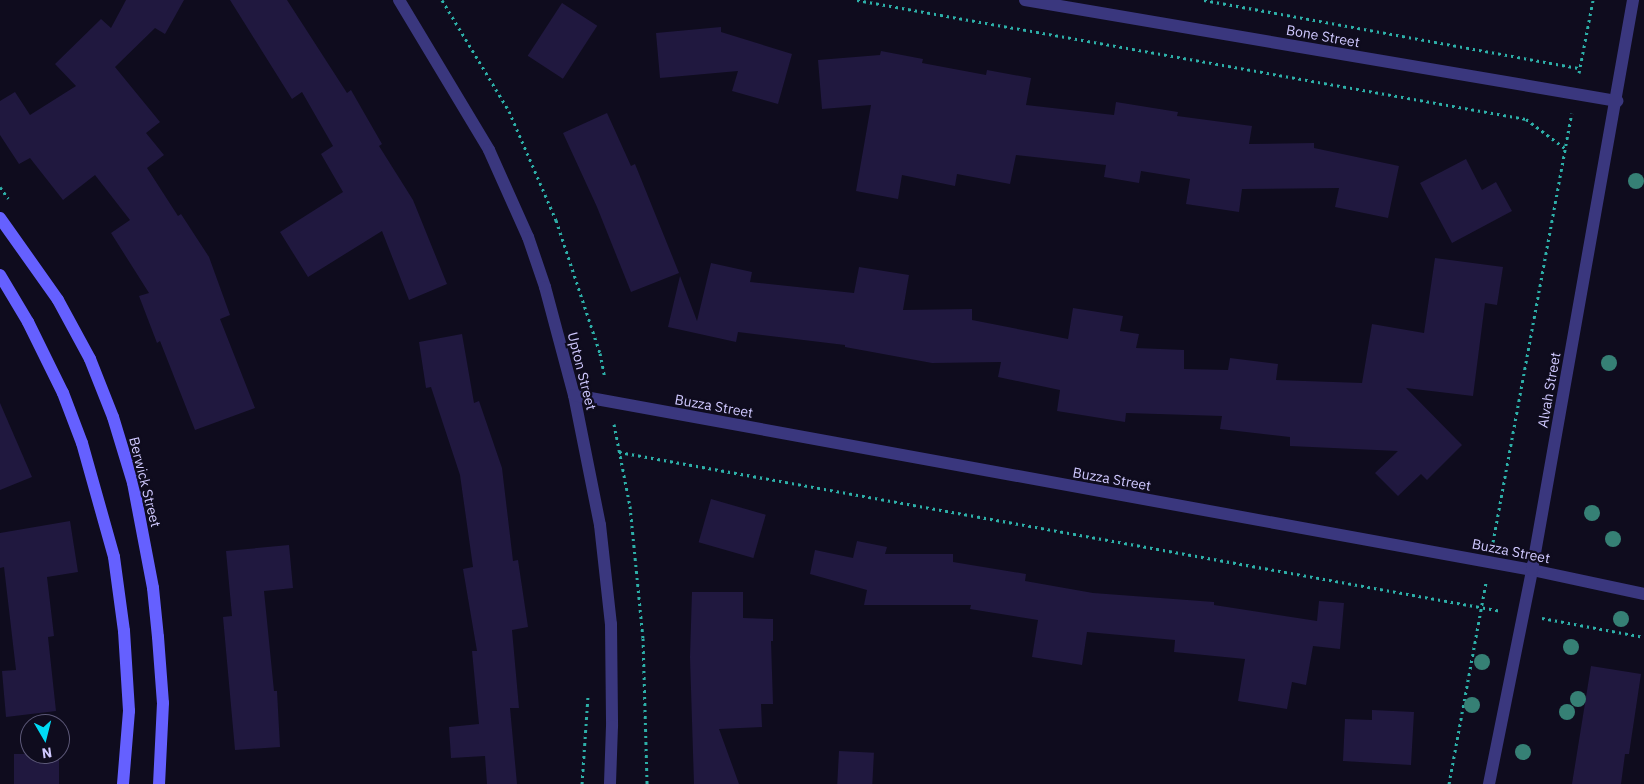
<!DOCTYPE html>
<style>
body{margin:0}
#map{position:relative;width:1644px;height:784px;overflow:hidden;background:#0f0c1e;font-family:"IBM Plex Sans",sans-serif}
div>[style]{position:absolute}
.building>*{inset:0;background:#20183f;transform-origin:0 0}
.path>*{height:3px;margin-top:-1.5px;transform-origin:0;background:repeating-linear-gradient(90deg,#2dafa8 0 2.5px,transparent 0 6.5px)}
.minor>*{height:12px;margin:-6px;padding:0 6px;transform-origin:6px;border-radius:6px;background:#3a377e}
.secondary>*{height:12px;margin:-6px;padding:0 6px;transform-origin:6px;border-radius:6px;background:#6560ff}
.trees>*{width:16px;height:16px;margin:-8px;border-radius:50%;background:#368075}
span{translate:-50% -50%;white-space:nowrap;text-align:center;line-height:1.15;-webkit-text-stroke:4.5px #0f0c1e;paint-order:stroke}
.street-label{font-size:14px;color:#d0c9ff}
.north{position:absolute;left:20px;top:714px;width:50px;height:50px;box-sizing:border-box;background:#0f0c1e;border:1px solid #5c5878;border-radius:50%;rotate:172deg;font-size:14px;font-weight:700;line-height:20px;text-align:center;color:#d0c9ff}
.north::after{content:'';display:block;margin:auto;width:18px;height:22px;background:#00daf4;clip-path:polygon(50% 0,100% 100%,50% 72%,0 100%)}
</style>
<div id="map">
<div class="building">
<div style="clip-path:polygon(126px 0,184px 0,165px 34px,155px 28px,115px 67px,160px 122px,146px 133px,164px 155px,147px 168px,178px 216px,181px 214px,209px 257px,230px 315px,220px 319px,255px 408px,195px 430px,160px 341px,157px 343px,139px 296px,149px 293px,111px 233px,130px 220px,95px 175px,63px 200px,30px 158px,19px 164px,0 135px,0 101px,15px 92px,30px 115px,76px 86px,55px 64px,101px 19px,111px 28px)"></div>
<div style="clip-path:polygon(230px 0,287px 0,347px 93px,351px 90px,382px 144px,379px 146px,413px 200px,447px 284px,409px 300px,382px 231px,308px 277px,280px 232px,343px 192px,321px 154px,333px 146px,302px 92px,292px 99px)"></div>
<div style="left:562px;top:3px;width:42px;height:63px;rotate:33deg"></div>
<div style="clip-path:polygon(721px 27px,721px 32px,792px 54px,778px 104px,732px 91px,738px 71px,660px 78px,656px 33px)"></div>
<div style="clip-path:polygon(881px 51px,923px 59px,922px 63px,986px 75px,987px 70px,1031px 78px,1026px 105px,1114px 115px,1116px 102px,1178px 112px,1177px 116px,1252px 126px,1249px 144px,1314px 143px,1314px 148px,1399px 166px,1388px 218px,1335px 207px,1339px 188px,1242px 189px,1239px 212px,1186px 204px,1190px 179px,1141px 171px,1139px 183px,1104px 177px,1106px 165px,1016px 155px,1010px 184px,957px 174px,955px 186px,902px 175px,898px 199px,856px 191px,871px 105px,822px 109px,818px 60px,880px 55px)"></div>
<div style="clip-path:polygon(607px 113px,631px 166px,635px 164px,679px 273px,631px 292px,597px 207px,563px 133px)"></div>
<div style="clip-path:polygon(1466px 159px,1482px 190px,1496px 182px,1512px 211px,1452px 243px,1420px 183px)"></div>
<div style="clip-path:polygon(1435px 258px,1503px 267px,1497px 305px,1485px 303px,1473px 396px,1406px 388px,1462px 445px,1427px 480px,1421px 474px,1398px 496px,1375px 473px,1398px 451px,1290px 446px,1290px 437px,1220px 429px,1222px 416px,1126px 413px,1125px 422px,1057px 411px,1060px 390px,998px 377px,1001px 362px,932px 363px,845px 347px,845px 345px,738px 332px,736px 342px,668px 327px,680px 276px,697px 321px,711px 263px,752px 272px,750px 282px,854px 293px,859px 267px,909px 275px,903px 310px,972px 309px,972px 320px,1068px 339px,1073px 308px,1123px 316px,1120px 331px,1139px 334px,1136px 348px,1184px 350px,1184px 369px,1228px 370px,1230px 358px,1278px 364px,1276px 380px,1362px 383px,1372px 324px,1424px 333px)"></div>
<div style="clip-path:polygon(462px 334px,474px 403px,479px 401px,502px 468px,513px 561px,518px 560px,528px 627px,512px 630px,519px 708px,510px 708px,517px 784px,487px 784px,485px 756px,451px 758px,449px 727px,479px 724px,472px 651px,477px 651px,463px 569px,473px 567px,460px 475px,431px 387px,426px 388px,419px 342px)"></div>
<div style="clip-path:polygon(0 403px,32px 477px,0 490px)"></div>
<div style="left:711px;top:499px;width:57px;height:45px;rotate:16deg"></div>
<div style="clip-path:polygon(70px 521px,78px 572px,47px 577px,54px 636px,48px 637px,56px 711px,6px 717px,2px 671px,16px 670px,4px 567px,0 568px,0 533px)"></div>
<div style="clip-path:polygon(857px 541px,887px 547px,885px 554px,953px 554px,953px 562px,1026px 574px,1025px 581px,1093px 593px,1214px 602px,1214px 605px,1317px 621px,1319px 601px,1344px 603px,1340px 649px,1313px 646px,1306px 685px,1292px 682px,1287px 709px,1238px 701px,1245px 659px,1174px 652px,1175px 640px,1087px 632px,1082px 665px,1032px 657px,1038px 620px,970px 609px,971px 605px,864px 605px,867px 590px,810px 574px,815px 550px,853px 558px)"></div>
<div style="clip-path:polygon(289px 545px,293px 588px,264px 591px,274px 691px,277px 691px,280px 747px,235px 750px,223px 617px,232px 616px,226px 551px)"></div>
<div style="clip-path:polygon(692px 592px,743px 592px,743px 618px,773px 619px,773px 641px,771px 641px,773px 704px,761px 704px,762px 727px,719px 729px,739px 784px,694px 784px,690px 657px)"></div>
<div style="clip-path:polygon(1591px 666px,1641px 674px,1629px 754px,1625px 754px,1621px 784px,1572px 784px)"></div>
<div style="clip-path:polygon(1372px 710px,1414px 712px,1411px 765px,1343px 761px,1345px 719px,1372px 720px)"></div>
<div style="left:839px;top:751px;width:35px;height:33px;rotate:3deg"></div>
<div style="left:14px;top:754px;width:45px;height:30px"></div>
</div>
<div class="path">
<div style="left:442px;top:0;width:130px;rotate:58.9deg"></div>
<div style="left:509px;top:111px;width:119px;rotate:66.7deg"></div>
<div style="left:556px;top:220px;width:140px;rotate:71.7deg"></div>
<div style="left:600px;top:353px;width:25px;rotate:79deg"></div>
<div style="left:857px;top:0;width:680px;rotate:10.09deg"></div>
<div style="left:1526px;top:119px;width:50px;rotate:36.9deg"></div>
<div style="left:1204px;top:0;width:382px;rotate:10.3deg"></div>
<div style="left:1579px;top:73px;width:74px;rotate:-79.1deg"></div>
<div style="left:0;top:187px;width:14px;rotate:54deg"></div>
<div style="left:614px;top:424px;width:84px;rotate:79deg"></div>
<div style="left:630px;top:506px;width:133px;rotate:84.4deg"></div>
<div style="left:643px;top:638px;width:146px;rotate:88.4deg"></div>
<div style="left:619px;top:452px;width:897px;rotate:10.21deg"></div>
<div style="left:1493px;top:542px;width:436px;rotate:-79.6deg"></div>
<div style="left:1542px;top:618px;width:104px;rotate:10.6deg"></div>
<div style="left:582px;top:784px;width:87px;rotate:-86.1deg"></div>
<div style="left:1449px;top:784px;width:204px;rotate:-79.6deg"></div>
</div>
<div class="minor">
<div style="left:399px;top:0;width:175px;rotate:59deg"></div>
<div style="left:489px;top:150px;width:95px;rotate:65.9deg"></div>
<div style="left:528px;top:237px;width:53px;rotate:71.2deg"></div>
<div style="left:545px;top:287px;width:112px;rotate:75deg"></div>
<div style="left:574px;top:395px;width:133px;rotate:78.7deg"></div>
<div style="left:600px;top:525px;width:100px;rotate:83.7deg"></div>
<div style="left:611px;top:624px;width:102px;rotate:89.4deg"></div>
<div style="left:612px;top:726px;width:58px;rotate:92deg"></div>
<div style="left:1025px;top:0;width:601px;rotate:9.68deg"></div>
<div style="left:574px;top:395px;width:974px;rotate:10.35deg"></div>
<div style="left:1532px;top:570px;width:115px;rotate:12.1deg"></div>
<div style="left:1489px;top:784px;width:218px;rotate:-78.6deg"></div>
<div style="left:1532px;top:570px;width:579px;rotate:-79.95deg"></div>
</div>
<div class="secondary">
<div style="left:0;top:218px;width:100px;rotate:54.7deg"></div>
<div style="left:58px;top:300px;width:67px;rotate:61.5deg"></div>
<div style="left:90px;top:359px;width:62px;rotate:68.4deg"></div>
<div style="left:113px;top:417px;width:69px;rotate:73.1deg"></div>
<div style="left:133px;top:483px;width:107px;rotate:79.2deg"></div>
<div style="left:153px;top:588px;width:49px;rotate:84.2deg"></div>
<div style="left:158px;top:637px;width:66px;rotate:85.7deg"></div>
<div style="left:163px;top:703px;width:81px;rotate:92.8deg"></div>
<div style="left:0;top:275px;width:55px;rotate:59.2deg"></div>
<div style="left:28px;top:322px;width:79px;rotate:63.8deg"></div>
<div style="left:63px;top:393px;width:53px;rotate:69.2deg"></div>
<div style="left:82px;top:443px;width:118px;rotate:74.3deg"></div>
<div style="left:114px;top:557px;width:75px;rotate:82.3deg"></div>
<div style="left:124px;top:631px;width:80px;rotate:86.4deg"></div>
<div style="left:129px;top:711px;width:73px;rotate:94.7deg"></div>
</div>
<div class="trees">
<div style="left:1636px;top:181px"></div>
<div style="left:1609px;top:363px"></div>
<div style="left:1592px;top:513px"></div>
<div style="left:1613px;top:539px"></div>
<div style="left:1621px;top:619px"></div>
<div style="left:1571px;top:647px"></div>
<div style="left:1482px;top:662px"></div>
<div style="left:1578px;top:699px"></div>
<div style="left:1472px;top:705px"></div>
<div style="left:1567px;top:712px"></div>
<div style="left:1523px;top:752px"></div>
</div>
<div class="street-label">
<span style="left:1323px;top:36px;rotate:10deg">Bone Street</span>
<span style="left:582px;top:371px;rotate:76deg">Upton Street</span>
<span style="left:1549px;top:390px;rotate:-80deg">Alvah Street</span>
<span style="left:714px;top:406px;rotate:10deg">Buzza Street</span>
<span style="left:1112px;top:479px;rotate:10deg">Buzza Street</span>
<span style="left:145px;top:482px;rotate:76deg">Berwick Street</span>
<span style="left:1511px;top:551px;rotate:11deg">Buzza Street</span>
</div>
<div class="north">N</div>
</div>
